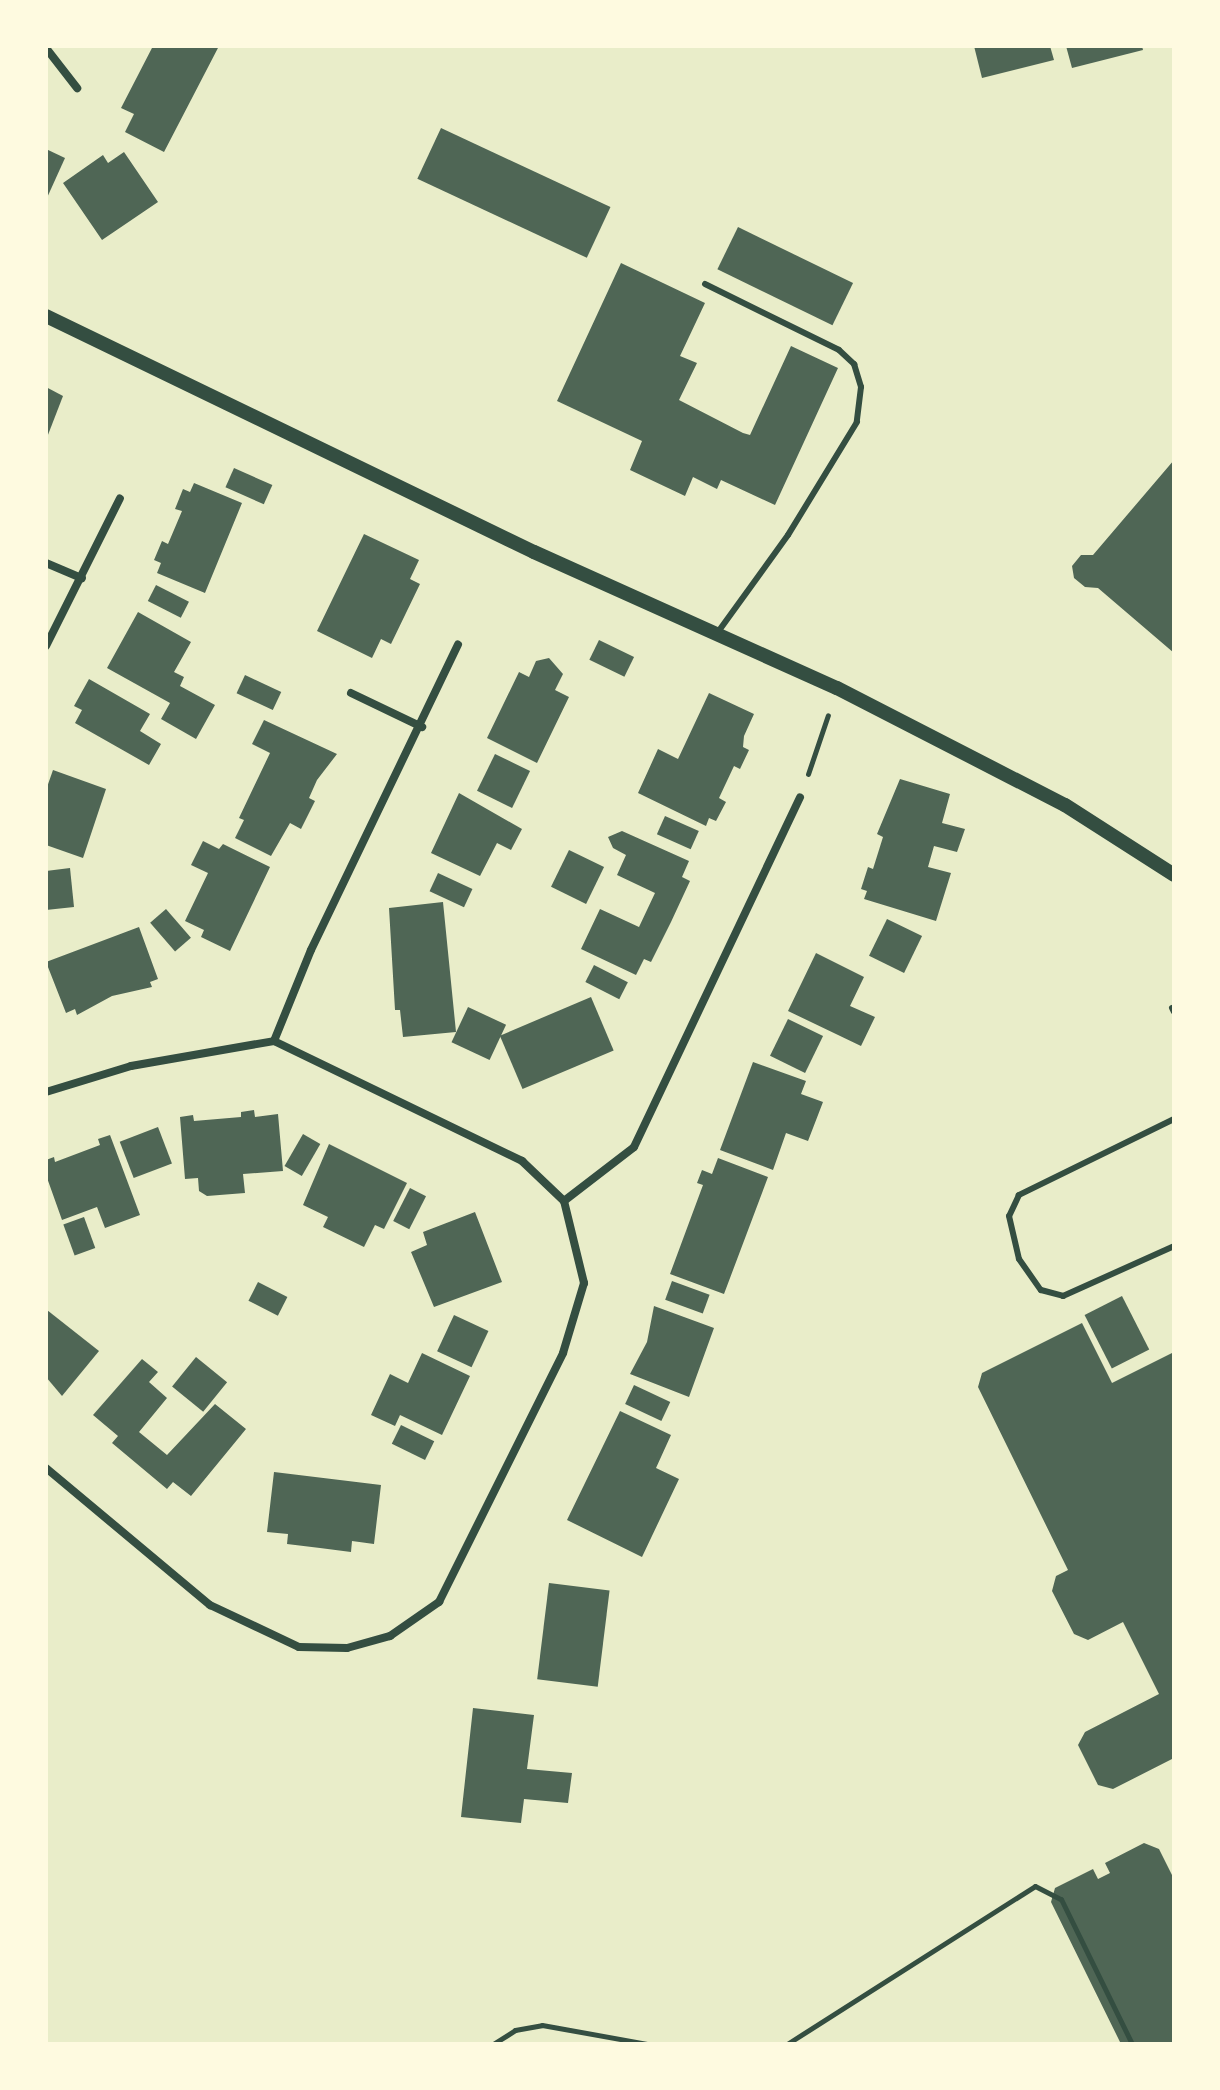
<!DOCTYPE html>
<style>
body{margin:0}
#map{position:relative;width:1220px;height:2090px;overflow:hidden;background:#e9edc9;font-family:"DejaVu Sans",sans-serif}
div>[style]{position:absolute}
.building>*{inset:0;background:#4f6655;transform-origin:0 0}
.path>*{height:5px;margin:-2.5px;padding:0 2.5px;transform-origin:2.5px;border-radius:2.5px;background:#344e41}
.service>*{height:6px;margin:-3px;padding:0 3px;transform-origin:3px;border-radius:3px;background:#344e41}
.minor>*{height:8px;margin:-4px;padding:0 4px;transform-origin:4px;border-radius:4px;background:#344e41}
.tertiary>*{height:14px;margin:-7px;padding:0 7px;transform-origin:7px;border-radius:7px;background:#344e41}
span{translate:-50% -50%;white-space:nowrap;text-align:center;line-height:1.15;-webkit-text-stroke:7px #fefae0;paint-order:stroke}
.frame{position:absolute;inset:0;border:48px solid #fefae0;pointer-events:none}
</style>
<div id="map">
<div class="building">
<div style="clip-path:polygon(153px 46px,219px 46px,164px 152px,125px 132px,134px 114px,121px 108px)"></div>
<div style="clip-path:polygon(974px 46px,1050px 46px,1054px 60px,982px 78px)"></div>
<div style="clip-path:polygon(1066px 46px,1142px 46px,1143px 50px,1072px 68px)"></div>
<div style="left:441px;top:128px;width:187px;height:56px;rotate:25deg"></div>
<div style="clip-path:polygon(46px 149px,65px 158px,46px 200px)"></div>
<div style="clip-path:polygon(124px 152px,158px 202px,102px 240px,63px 183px,103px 155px,108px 163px)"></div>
<div style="left:738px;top:227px;width:128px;height:47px;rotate:26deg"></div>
<div style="clip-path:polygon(621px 263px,705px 303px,680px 356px,697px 363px,679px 400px,743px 433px,750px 435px,791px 346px,838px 368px,775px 505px,721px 480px,717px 489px,693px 477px,685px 496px,630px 470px,642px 441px,557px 401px)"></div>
<div style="clip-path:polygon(46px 387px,63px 396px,46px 440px)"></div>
<div style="clip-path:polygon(1174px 460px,1174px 653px,1098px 588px,1085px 587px,1074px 578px,1072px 566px,1081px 555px,1093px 555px)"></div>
<div style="left:234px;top:468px;width:42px;height:21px;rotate:24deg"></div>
<div style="clip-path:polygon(194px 483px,242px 503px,205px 593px,157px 573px,161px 563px,154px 560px,162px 541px,168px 544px,182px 511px,175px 509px,183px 489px,190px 492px)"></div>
<div style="clip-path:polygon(364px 534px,419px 560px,410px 579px,420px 584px,391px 644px,381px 639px,372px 658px,317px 631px)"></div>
<div style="left:156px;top:585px;width:37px;height:18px;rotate:27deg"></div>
<div style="clip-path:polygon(138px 612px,191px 642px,174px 672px,184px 677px,180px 686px,215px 705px,196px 739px,161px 719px,170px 703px,107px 668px)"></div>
<div style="left:599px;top:640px;width:39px;height:22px;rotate:26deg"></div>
<div style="clip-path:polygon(549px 658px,563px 674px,555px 690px,569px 697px,537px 763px,487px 738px,519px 672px,529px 677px,536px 661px)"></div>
<div style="left:245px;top:675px;width:40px;height:20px;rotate:25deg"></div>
<div style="clip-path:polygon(89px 679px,150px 714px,140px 731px,161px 744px,149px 765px,75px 723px,82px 710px,74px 706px)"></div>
<div style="clip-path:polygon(709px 693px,754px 714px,744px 736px,743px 747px,749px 750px,740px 769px,734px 766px,719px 798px,726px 802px,716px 821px,709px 818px,706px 826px,638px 793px,658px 749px,678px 759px)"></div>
<div style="clip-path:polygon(264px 720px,337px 754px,317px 780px,309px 798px,315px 801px,301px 829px,290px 823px,271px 856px,235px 838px,244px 820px,239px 818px,270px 753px,252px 744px)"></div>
<div style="left:495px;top:754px;width:39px;height:41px;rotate:26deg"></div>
<div style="clip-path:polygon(53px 770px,106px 789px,83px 858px,46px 845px,46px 790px)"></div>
<div style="clip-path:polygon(900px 779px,950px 794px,942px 823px,965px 829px,957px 852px,934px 846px,928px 867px,951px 873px,936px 921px,864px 899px,867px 891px,861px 889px,868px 867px,873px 869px,883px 837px,877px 834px)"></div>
<div style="clip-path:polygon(459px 793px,522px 829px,511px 850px,497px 843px,480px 876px,431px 853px)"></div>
<div style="left:665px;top:816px;width:37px;height:20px;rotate:24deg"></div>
<div style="clip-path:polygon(622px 831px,689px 861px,682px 877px,690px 881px,671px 922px,651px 962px,644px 959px,636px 975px,581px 949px,600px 909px,639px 927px,655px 893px,617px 875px,626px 855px,613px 848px,608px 837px)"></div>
<div style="clip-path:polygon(203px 841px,219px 849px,223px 844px,270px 867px,230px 951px,201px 937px,204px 930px,185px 921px,208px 873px,191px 865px)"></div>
<div style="left:569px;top:850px;width:39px;height:41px;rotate:26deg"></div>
<div style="clip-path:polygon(70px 868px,74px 907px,46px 910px,46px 871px)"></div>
<div style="left:438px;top:873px;width:38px;height:20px;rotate:25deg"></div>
<div style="clip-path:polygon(443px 902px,456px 1032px,403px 1037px,400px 1010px,395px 1010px,389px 908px)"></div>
<div style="left:166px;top:909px;width:38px;height:21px;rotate:49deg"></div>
<div style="left:887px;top:919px;width:39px;height:41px;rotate:26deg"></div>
<div style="clip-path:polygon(139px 927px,158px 979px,150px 982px,152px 987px,112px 996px,77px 1015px,75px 1009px,66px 1013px,46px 962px)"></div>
<div style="clip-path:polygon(816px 953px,864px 977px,850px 1006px,875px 1017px,861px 1046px,788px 1011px)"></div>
<div style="left:594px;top:965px;width:38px;height:19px;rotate:27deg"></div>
<div style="left:591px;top:997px;width:58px;height:99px;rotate:67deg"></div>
<div style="left:468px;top:1007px;width:42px;height:39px;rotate:25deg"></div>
<div style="left:788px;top:1019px;width:39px;height:41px;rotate:26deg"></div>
<div style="clip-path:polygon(753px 1062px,806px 1081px,801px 1094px,823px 1102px,808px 1141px,786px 1133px,773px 1170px,720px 1150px)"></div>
<div style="clip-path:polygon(254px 1110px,255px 1117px,278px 1114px,283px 1171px,243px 1174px,245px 1193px,207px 1196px,199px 1191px,198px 1178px,185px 1179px,180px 1117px,193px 1115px,194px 1121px,241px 1117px,241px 1112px)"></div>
<div style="left:158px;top:1127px;width:39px;height:41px;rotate:69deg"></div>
<div style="left:303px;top:1134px;width:20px;height:37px;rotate:30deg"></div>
<div style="clip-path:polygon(110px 1135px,140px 1215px,105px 1228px,97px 1207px,62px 1220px,46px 1175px,46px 1160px,54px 1157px,55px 1162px,100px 1145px,98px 1139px)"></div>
<div style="clip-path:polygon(329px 1144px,407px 1183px,384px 1229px,375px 1225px,364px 1247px,323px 1227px,328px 1217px,303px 1205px)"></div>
<div style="clip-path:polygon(718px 1158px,768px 1177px,724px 1294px,670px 1274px,703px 1185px,697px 1183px,702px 1170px,712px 1174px)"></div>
<div style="left:410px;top:1188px;width:18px;height:37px;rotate:27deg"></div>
<div style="clip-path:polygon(475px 1212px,502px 1282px,434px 1307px,411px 1252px,427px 1245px,423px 1232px)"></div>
<div style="left:84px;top:1217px;width:33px;height:22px;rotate:70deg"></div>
<div style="left:672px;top:1281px;width:40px;height:20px;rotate:20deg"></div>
<div style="left:258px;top:1282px;width:33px;height:21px;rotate:27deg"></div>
<div style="left:1122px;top:1296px;width:60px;height:42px;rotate:63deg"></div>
<div style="clip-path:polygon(654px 1306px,714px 1328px,689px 1397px,630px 1374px,647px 1342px)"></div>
<div style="clip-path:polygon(47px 1310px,99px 1351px,62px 1396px,46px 1377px)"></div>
<div style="left:454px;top:1315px;width:38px;height:40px;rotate:25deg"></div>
<div style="clip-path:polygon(1082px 1323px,1112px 1383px,1174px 1352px,1174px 1758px,1113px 1789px,1098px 1785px,1078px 1745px,1085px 1732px,1159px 1694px,1123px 1622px,1088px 1640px,1074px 1634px,1052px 1591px,1056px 1576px,1068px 1570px,978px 1387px,982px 1373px)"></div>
<div style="clip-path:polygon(422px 1353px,470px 1376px,442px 1435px,400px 1415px,395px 1426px,371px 1415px,390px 1374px,408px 1383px)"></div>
<div style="left:196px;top:1357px;width:40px;height:38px;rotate:39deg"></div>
<div style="clip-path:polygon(142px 1359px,158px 1372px,149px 1382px,167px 1398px,139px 1432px,167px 1455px,215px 1404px,246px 1429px,191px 1496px,173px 1482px,167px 1489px,112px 1443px,118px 1436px,93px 1415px)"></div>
<div style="left:634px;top:1385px;width:40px;height:21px;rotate:25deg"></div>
<div style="clip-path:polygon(620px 1411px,671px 1435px,656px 1468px,679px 1479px,642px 1557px,567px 1520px)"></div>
<div style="left:401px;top:1425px;width:37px;height:21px;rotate:26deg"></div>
<div style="clip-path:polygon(274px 1472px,381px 1485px,374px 1544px,352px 1541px,351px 1552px,320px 1548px,287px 1544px,288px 1534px,267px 1532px)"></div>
<div style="left:549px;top:1583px;width:61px;height:97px;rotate:7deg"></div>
<div style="clip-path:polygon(473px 1708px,534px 1715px,527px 1769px,572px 1773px,568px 1803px,524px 1799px,521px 1823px,461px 1817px)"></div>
<div style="clip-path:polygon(1144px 1843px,1159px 1849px,1174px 1879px,1174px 2044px,1121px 2044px,1051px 1902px,1055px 1888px,1093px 1869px,1098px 1879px,1110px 1873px,1105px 1863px)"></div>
</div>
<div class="path">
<div style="left:808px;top:774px;width:62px;rotate:-71.3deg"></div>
<div style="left:493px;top:2044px;width:26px;rotate:-32deg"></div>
<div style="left:515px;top:2030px;width:27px;rotate:-10deg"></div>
<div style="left:542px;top:2025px;width:108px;rotate:10.2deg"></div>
<div style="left:787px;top:2044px;width:294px;rotate:-32.5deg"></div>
<div style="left:1035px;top:1886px;width:29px;rotate:27deg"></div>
<div style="left:1061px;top:1899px;width:161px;rotate:63.9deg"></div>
</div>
<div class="service">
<div style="left:705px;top:284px;width:149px;rotate:26.2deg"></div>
<div style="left:839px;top:350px;width:21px;rotate:43deg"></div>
<div style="left:854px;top:364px;width:24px;rotate:73deg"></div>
<div style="left:861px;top:387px;width:35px;rotate:97deg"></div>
<div style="left:857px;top:422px;width:132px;rotate:121.4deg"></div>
<div style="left:788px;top:535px;width:120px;rotate:125.8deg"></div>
<div style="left:1172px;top:1008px;width:4px;rotate:63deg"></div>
<div style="left:1174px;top:1119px;width:173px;rotate:153.9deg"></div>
<div style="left:1019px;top:1195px;width:23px;rotate:115deg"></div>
<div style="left:1009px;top:1216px;width:44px;rotate:76.9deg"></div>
<div style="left:1019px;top:1259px;width:38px;rotate:55deg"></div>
<div style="left:1041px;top:1290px;width:23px;rotate:15deg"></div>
<div style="left:1063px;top:1296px;width:122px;rotate:-24.2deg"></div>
</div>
<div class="minor">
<div style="left:46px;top:48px;width:51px;rotate:52.2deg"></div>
<div style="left:46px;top:563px;width:39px;rotate:23deg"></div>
<div style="left:46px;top:646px;width:165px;rotate:-63.4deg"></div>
<div style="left:351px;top:693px;width:79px;rotate:25.6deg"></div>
<div style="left:274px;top:1041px;width:98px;rotate:-67.9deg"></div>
<div style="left:311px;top:950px;width:339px;rotate:-64.3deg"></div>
<div style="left:46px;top:1092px;width:89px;rotate:-17deg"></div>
<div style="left:131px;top:1066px;width:145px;rotate:-9.9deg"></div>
<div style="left:274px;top:1041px;width:276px;rotate:25.8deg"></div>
<div style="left:522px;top:1161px;width:58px;rotate:43.6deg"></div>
<div style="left:46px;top:1468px;width:214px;rotate:39.9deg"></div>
<div style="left:210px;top:1605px;width:98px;rotate:25.3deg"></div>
<div style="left:299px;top:1647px;width:48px;rotate:1.2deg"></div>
<div style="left:347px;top:1648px;width:45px;rotate:-15.6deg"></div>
<div style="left:390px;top:1636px;width:60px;rotate:-34.8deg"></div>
<div style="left:439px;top:1602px;width:278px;rotate:-63.5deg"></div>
<div style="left:563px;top:1353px;width:73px;rotate:-73.3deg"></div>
<div style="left:584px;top:1283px;width:84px;rotate:-103.7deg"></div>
<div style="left:564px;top:1201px;width:88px;rotate:-37.6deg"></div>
<div style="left:634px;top:1147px;width:387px;rotate:-64.6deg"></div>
</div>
<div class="tertiary">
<div style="left:46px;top:316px;width:542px;rotate:25.81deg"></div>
<div style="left:534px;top:552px;width:332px;rotate:24.2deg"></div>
<div style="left:837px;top:688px;width:256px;rotate:27.2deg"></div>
<div style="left:1065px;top:805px;width:130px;rotate:32.7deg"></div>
</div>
<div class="frame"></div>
</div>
